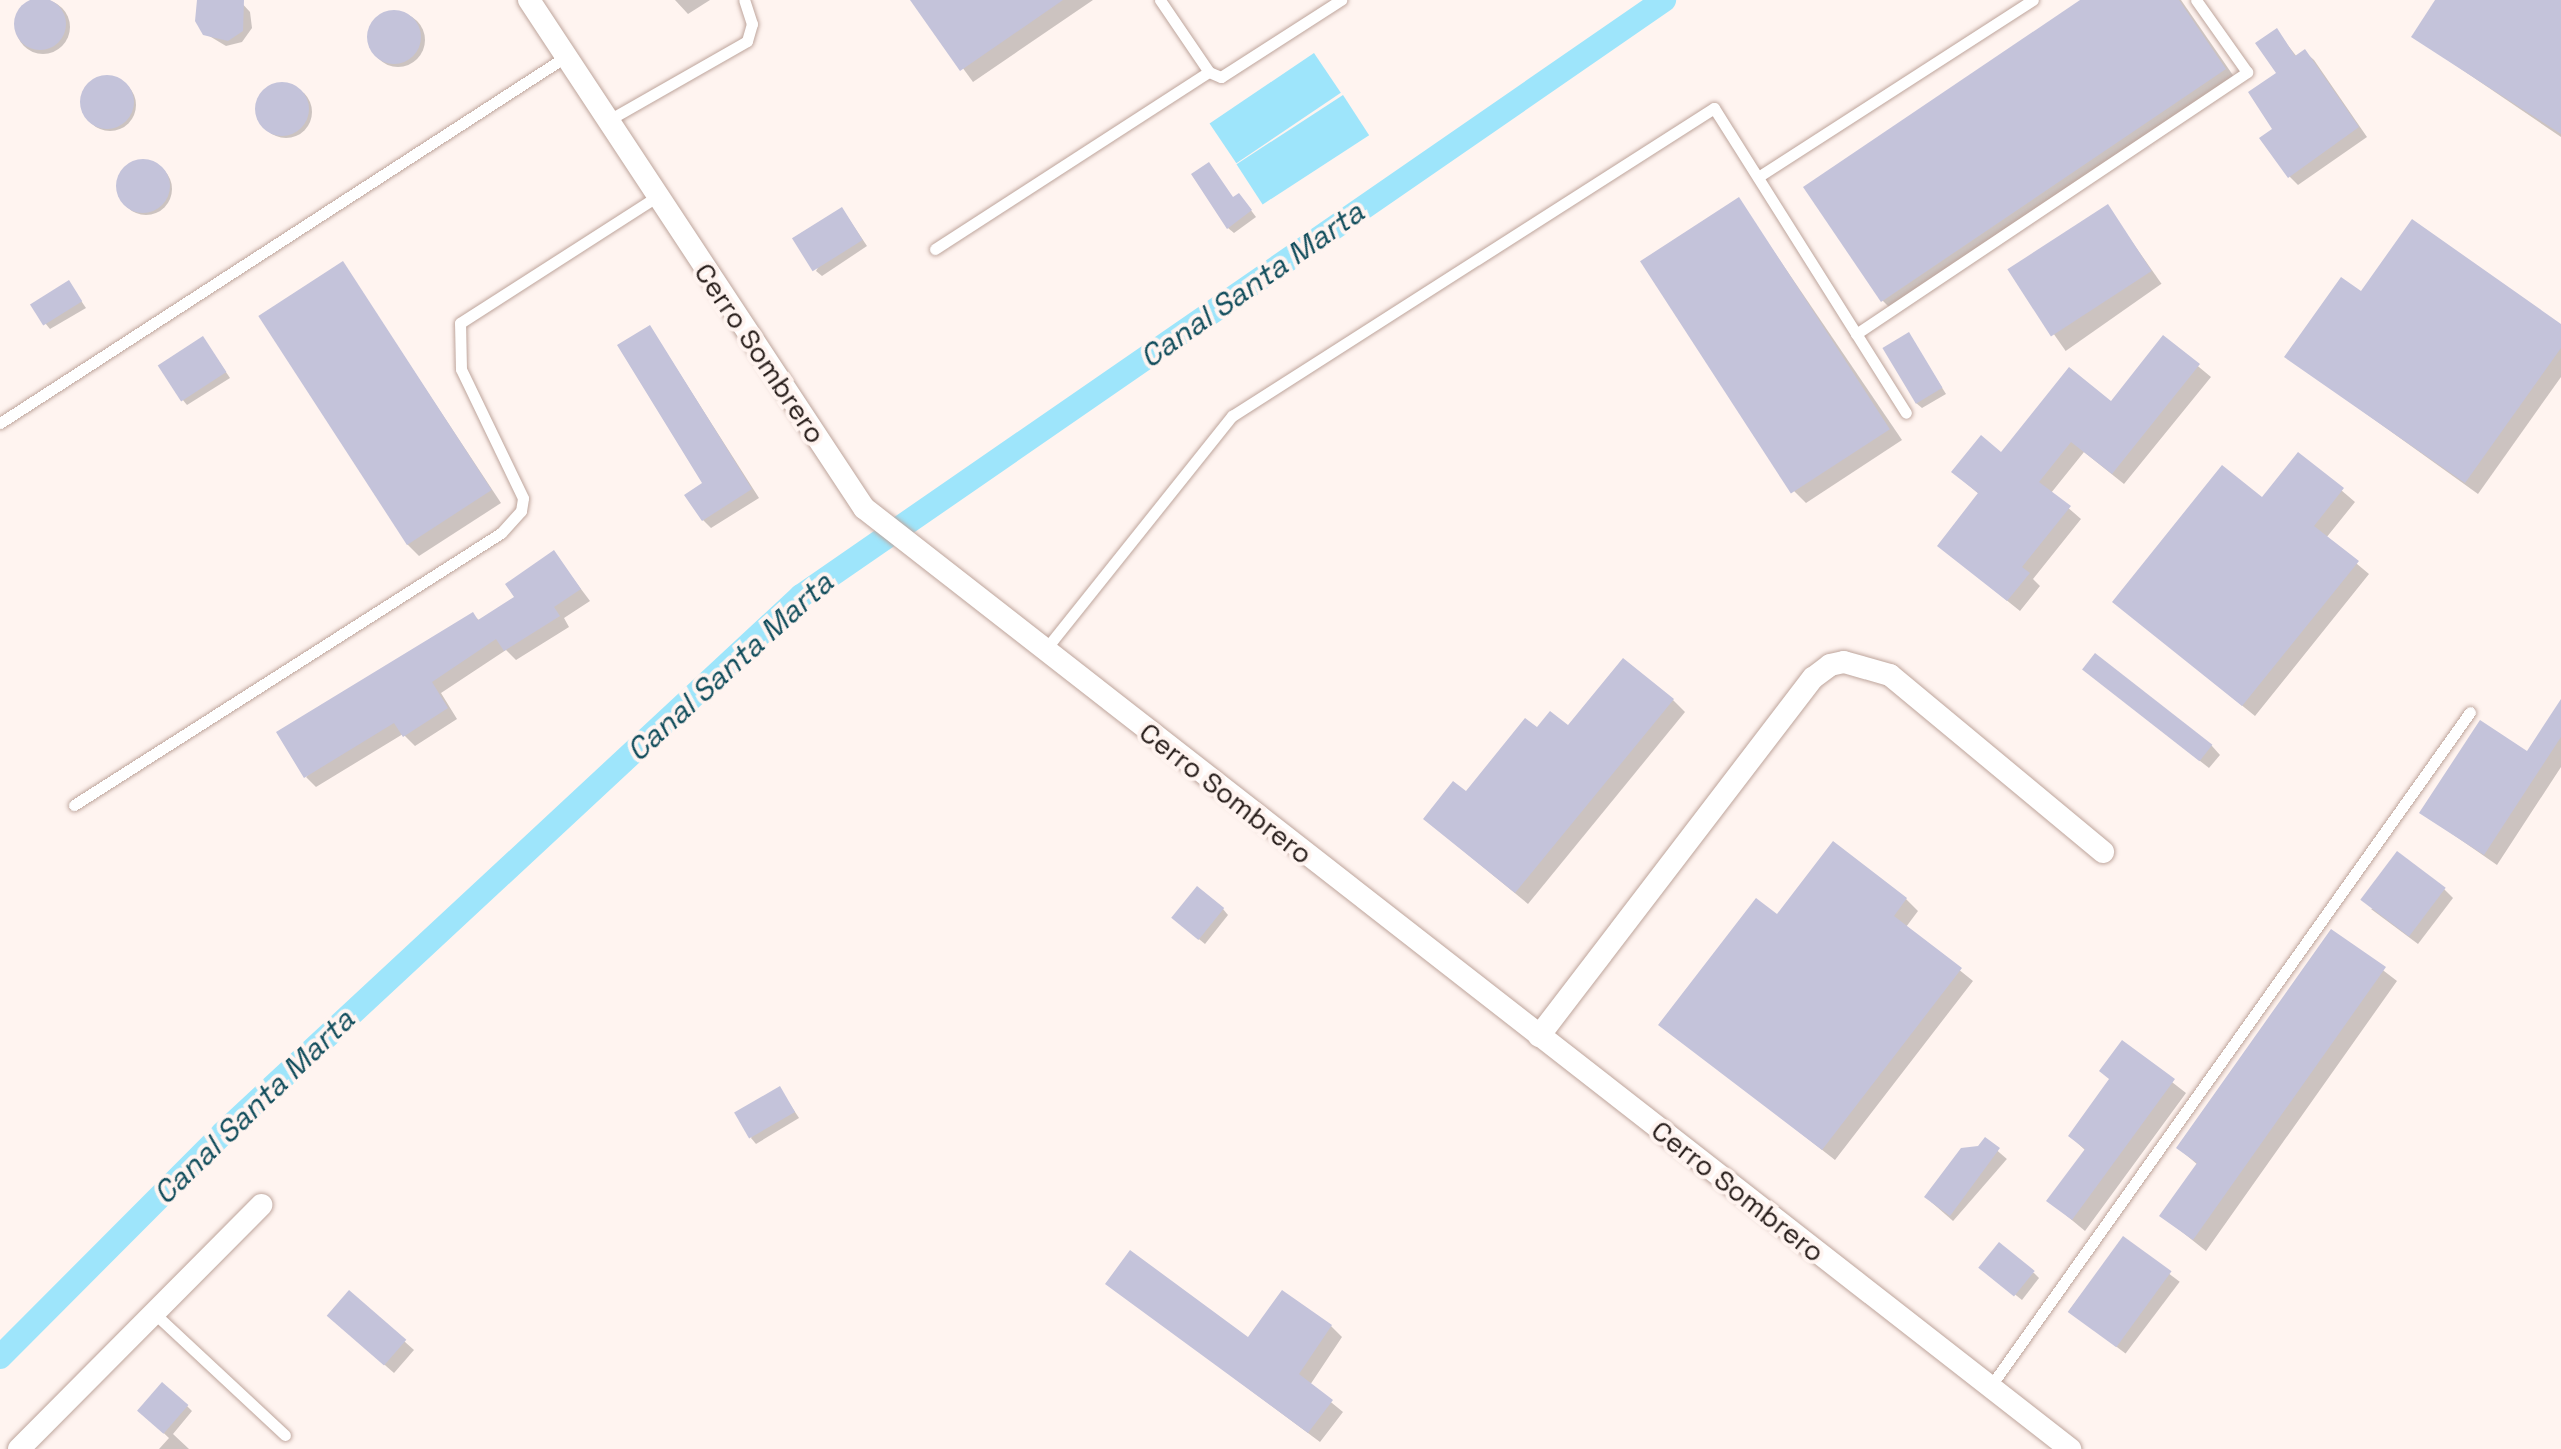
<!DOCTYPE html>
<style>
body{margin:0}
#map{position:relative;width:2561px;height:1449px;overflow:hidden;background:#fff4f0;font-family:"Space Grotesk",sans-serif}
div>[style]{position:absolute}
.water>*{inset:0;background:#9ee5fb;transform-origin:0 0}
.shadow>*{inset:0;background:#0003;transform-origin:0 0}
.round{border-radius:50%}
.canal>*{height:24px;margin:-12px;padding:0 12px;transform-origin:12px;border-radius:12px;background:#9ee5fb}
.building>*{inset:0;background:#c4c3da;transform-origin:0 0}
.roads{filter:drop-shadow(0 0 2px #bea59c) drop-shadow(0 0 2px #bea59c)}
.service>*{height:11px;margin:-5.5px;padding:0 5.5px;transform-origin:5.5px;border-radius:5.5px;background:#fff}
.minor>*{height:22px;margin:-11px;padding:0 11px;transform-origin:11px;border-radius:11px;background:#fff}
span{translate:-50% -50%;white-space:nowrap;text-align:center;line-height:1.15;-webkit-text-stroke:8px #fff4f0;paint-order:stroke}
.street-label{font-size:28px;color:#281e1b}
.water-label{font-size:30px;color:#104c5b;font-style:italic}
</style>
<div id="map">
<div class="water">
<div style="left:1314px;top:53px;width:48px;height:126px;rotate:56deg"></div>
<div style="left:1343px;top:95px;width:48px;height:127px;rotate:57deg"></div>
</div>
<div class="shadow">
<div style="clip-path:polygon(202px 0,239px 0,250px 12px,252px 28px,242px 42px,226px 46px,206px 34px)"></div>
<div style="clip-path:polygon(675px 0,710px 0,688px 14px)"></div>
<div style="clip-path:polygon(913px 0,1093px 0,973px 82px)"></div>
<div style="clip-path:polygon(2083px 0,2181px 0,2237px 81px,1894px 312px,1882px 300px)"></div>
<div style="clip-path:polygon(2438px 0,2561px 0,2561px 137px,2414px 37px)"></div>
<div class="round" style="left:16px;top:0;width:54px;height:54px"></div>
<div class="round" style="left:371px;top:13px;width:54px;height:54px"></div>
<div style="clip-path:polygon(2277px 31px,2297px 57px,2305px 52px,2314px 60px,2367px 137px,2298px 185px,2290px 177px,2275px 129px)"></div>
<div class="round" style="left:84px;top:79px;width:52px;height:52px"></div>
<div class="round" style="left:260px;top:86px;width:52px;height:52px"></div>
<div class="round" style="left:120px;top:163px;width:52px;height:52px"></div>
<div style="clip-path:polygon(1234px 199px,1244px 201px,1256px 217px,1234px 233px,1228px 228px)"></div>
<div style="clip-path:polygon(1739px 200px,1902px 440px,1806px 503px,1794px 491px)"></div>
<div style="left:2107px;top:206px;width:95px;height:117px;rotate:55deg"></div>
<div style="clip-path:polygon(847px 216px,867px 246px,822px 276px,816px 271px)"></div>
<div style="clip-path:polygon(343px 264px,501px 503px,419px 556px,407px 544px)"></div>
<div style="clip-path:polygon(69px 283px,86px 308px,50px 329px,45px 323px)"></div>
<div style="clip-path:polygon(2361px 294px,2561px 326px,2561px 377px,2478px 494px,2287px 357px)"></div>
<div style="clip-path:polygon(650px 327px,759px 498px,711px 528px,703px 520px,705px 483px)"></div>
<div style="clip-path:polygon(1909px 335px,1946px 394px,1922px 408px,1916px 403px)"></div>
<div style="clip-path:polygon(203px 338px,230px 378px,187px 405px,182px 399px)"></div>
<div style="clip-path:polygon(2164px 338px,2211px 377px,2124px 484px,2084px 452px,2051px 493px,2081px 519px,2033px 579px,2040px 586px,2020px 611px,1939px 546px,1980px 495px,1966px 483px,2002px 454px,2111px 403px)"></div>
<div style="clip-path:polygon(2299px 454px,2355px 502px,2326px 538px,2369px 574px,2255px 716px,2114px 602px,2263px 499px)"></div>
<div style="clip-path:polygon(554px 553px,590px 601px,564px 618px,569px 627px,516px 660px,506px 650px,441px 693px,457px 719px,415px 746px,403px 734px,316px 787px,306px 777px,472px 614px,480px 621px,517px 597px)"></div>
<div style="clip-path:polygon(2084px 670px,2212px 746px,2220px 755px,2209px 768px)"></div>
<div style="clip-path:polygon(1673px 700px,1685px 712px,1528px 904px,1438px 830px,1466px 794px,1568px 728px)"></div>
<div style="clip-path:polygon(2561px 702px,2561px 767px,2497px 865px,2422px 813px,2528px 754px)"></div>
<div style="clip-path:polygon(2444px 889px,2453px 898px,2418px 944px,2371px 909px)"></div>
<div style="clip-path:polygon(1906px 899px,1918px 911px,1906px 927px,1973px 981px,1835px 1160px,1661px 1024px,1777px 917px)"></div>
<div style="clip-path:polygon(1223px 909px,1228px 915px,1205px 944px,1179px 923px)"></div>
<div style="clip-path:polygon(2332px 931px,2397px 981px,2206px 1251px,2162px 1216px,2198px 1165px,2178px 1148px)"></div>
<div style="clip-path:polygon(2122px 1043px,2186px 1093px,2085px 1231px,2049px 1201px,2086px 1151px,2070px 1136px,2111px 1080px)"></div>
<div style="clip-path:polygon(780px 1089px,799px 1118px,756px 1144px,751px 1138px)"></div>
<div style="left:1985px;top:1140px;width:29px;height:82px;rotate:41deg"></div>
<div style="left:2123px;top:1239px;width:71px;height:90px;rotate:37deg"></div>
<div style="clip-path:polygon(1987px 1272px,2034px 1273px,2039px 1278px,2022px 1300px)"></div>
<div style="clip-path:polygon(1108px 1284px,1249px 1340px,1331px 1326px,1342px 1337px,1310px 1385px,1343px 1412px,1320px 1442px)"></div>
<div style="clip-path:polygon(349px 1292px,414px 1350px,394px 1373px,338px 1324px)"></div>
<div style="clip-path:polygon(187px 1406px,192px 1411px,173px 1434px,189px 1449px,159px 1449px,169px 1438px,139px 1410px)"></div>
</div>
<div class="canal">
<div style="left:0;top:1357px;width:316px;rotate:-45.1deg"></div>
<div style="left:223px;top:1133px;width:789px;rotate:-42.89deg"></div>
<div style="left:801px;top:596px;width:1049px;rotate:-34.63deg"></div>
</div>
<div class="building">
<div class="round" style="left:14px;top:-2px;width:52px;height:52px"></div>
<div style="clip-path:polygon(197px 0,244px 0,243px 31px,228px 41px,203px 35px,195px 21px)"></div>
<div style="clip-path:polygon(910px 0,1063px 0,960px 71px)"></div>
<div style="clip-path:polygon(2080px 0,2179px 0,2226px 69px,1881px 302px,1803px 187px)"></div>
<div style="clip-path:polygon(2435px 0,2561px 0,2561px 134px,2411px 37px)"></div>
<div class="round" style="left:367px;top:10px;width:54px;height:54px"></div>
<div style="clip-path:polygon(2277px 28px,2295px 56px,2305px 49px,2359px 127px,2288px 178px,2259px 138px,2272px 129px,2248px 92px,2276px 73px,2255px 43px)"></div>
<div class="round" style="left:80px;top:75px;width:54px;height:54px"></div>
<div class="round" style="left:255px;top:82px;width:54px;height:54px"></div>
<div class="round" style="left:116px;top:159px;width:54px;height:54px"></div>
<div style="clip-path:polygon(1209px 162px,1233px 197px,1239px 193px,1252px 210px,1227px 229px,1191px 174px)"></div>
<div style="left:1739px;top:197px;width:277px;height:118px;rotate:57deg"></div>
<div style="left:2108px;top:204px;width:80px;height:120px;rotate:57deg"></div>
<div style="left:842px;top:207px;width:39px;height:59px;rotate:58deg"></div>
<div style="clip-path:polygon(2412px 219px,2561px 324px,2561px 348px,2465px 483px,2284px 357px,2341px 277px,2361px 291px)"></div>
<div style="left:343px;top:261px;width:273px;height:101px;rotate:57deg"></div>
<div style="left:69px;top:280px;width:25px;height:46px;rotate:58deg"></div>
<div style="clip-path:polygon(650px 325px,752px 489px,702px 521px,684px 495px,702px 483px,617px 345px)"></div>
<div style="left:1909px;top:332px;width:65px;height:31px;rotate:59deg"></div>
<div style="clip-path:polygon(2163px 335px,2200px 364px,2112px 474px,2071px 442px,2039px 482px,2071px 506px,2022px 567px,2030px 573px,2007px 601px,1937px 546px,1978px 493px,1951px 472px,1981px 435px,2001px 452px,2069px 367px,2111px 401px)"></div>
<div style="left:203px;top:336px;width:43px;height:54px;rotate:57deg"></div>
<div style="clip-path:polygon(2298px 452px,2344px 488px,2314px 526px,2359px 561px,2242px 706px,2112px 602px,2222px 465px,2262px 497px)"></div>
<div style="clip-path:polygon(554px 550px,581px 589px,554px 607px,560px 616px,504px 651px,496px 639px,432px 682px,448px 708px,403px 737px,394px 723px,304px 778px,276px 732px,473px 612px,478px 620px,514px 597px,505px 584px)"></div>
<div style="left:2095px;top:653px;width:149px;height:21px;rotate:38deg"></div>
<div style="clip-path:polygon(1623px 658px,1674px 699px,1515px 893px,1423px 819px,1453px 781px,1466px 791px,1525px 718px,1537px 727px,1550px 711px,1568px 725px)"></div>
<div style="clip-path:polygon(2561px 699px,2561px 737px,2484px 855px,2419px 813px,2480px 720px,2527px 751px)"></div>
<div style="clip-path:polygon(1833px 841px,1907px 898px,1894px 916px,1962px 968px,1822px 1150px,1658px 1025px,1756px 898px,1777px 914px)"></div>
<div style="left:2397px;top:851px;width:61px;height:61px;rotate:37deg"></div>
<div style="left:1197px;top:886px;width:35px;height:41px;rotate:39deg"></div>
<div style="clip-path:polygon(2331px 929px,2386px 967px,2193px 1240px,2159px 1216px,2197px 1163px,2176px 1148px)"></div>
<div style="clip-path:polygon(2122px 1040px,2175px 1079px,2072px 1220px,2046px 1201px,2085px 1149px,2068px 1136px,2109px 1079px,2099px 1071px)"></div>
<div style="left:780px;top:1086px;width:30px;height:53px;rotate:60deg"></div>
<div style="clip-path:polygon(1985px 1137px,2000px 1148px,1950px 1216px,1924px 1197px,1961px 1148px,1978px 1146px)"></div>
<div style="left:2123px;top:1236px;width:60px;height:94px;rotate:36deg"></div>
<div style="left:1999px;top:1242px;width:46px;height:33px;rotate:39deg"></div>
<div style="clip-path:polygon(1130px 1250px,1248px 1337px,1282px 1290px,1332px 1325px,1299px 1374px,1333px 1400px,1308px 1433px,1105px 1284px)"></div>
<div style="left:349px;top:1290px;width:76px;height:34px;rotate:41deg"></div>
<div style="left:162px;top:1382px;width:35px;height:38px;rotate:41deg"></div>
</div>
<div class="roads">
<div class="service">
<div style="left:1160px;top:0;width:87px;rotate:55.8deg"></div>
<div style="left:1209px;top:72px;width:13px;rotate:23deg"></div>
<div style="left:1221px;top:77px;width:143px;rotate:-32.7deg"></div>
<div style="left:607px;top:121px;width:161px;rotate:-29.7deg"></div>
<div style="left:747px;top:41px;width:18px;rotate:-74deg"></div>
<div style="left:752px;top:24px;width:25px;rotate:-108deg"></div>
<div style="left:1758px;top:177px;width:327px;rotate:-32.8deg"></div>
<div style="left:935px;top:249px;width:326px;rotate:-32.9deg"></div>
<div style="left:1856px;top:334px;width:471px;rotate:-33.8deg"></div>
<div style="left:2247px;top:72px;width:88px;rotate:-125.3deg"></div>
<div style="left:0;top:423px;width:673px;rotate:-32.93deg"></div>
<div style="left:1045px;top:650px;width:300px;rotate:-51.4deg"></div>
<div style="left:1232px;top:416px;width:572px;rotate:-32.58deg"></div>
<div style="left:1714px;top:108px;width:360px;rotate:57.8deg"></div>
<div style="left:74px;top:805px;width:506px;rotate:-32.5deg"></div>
<div style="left:501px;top:533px;width:30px;rotate:-48deg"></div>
<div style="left:521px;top:511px;width:13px;rotate:-81deg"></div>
<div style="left:523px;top:498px;width:143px;rotate:-115.7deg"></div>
<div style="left:461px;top:369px;width:46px;rotate:-91.2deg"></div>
<div style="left:460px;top:323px;width:233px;rotate:-32.7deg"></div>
<div style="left:154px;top:1313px;width:179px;rotate:43deg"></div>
<div style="left:1990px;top:1387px;width:828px;rotate:-54.58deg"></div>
</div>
<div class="minor">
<div style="left:529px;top:0;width:609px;rotate:56.6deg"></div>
<div style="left:864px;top:508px;width:1530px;rotate:37.96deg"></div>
<div style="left:1539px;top:1036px;width:451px;rotate:-52.6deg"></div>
<div style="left:1813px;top:678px;width:21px;rotate:-37deg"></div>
<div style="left:1830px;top:665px;width:14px;rotate:-12deg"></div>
<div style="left:1844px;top:662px;width:48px;rotate:15.8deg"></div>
<div style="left:1890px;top:675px;width:277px;rotate:39.7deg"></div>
<div style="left:19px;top:1449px;width:344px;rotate:-45.2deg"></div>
</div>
</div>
<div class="street-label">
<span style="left:760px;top:353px;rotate:56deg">Cerro Sombrero</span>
<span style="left:1226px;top:793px;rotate:38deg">Cerro Sombrero</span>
<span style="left:1738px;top:1191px;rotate:38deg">Cerro Sombrero</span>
</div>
<div class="water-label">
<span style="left:1252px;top:285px;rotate:-35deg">Canal Santa Marta</span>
<span style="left:730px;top:667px;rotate:-42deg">Canal Santa Marta</span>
<span style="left:254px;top:1107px;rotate:-44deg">Canal Santa Marta</span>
</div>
</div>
